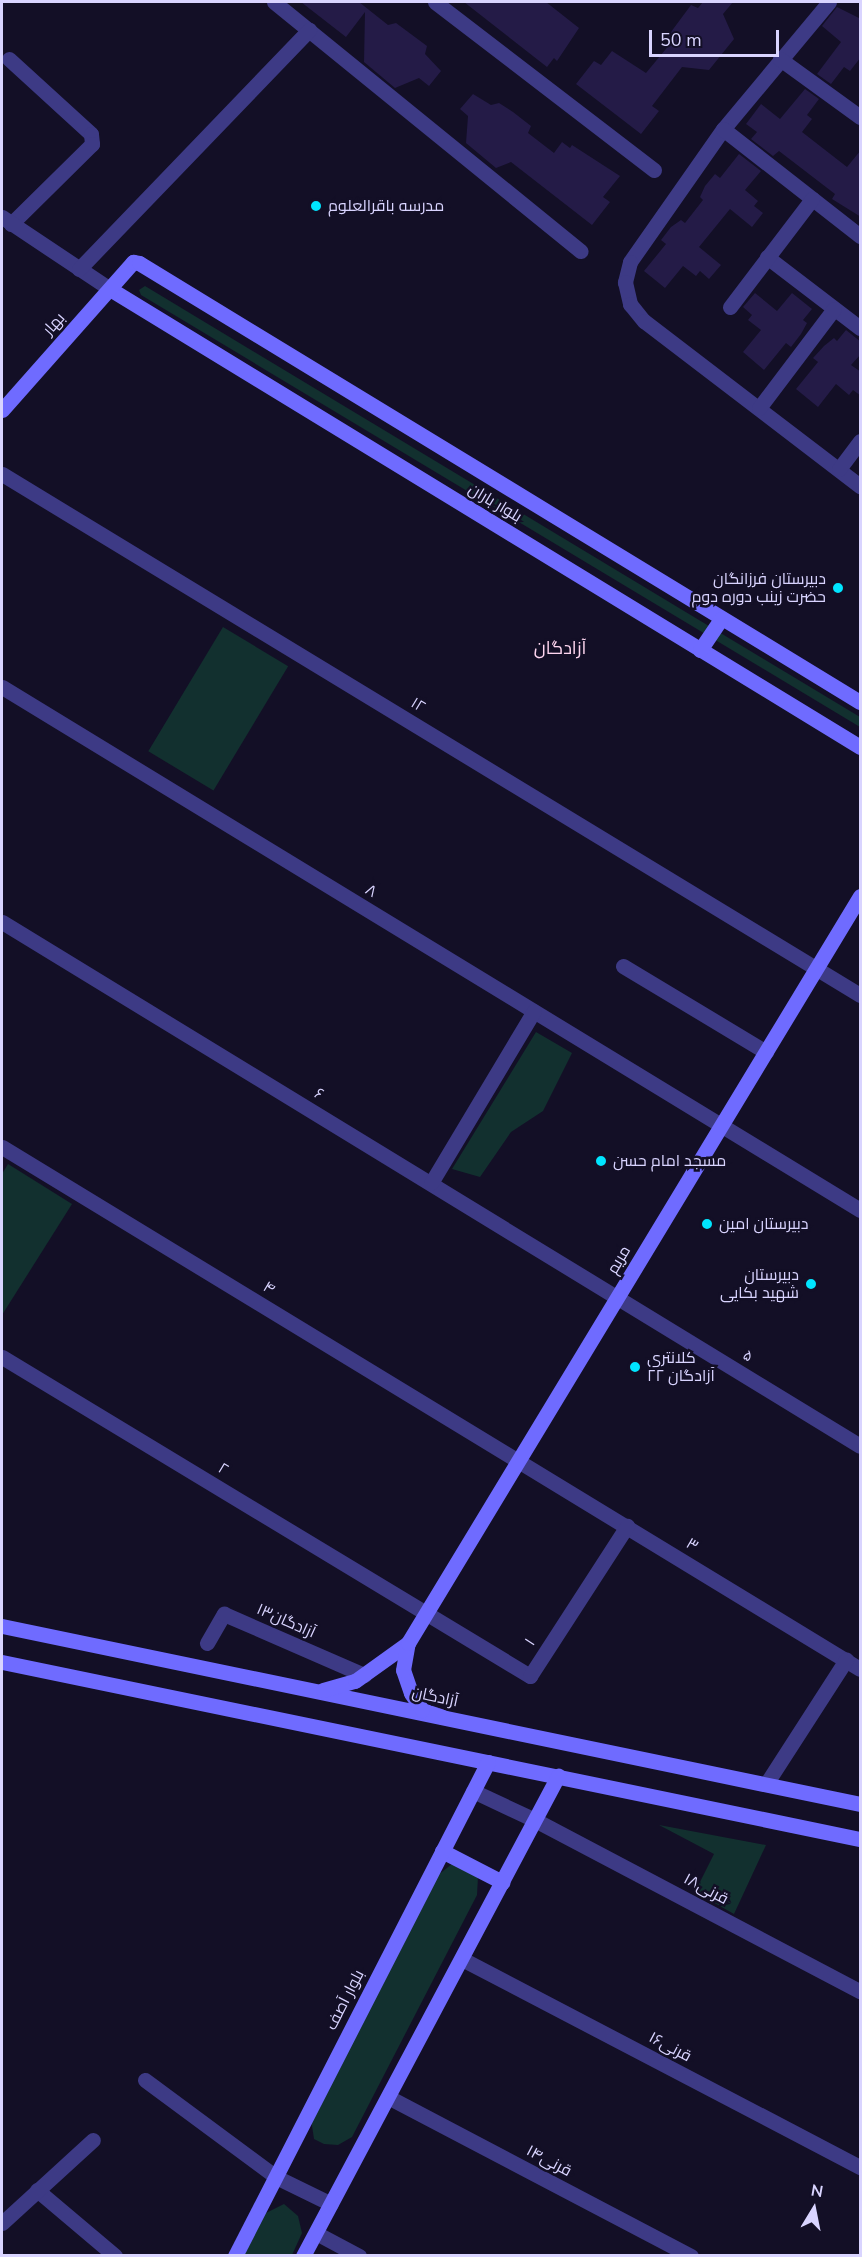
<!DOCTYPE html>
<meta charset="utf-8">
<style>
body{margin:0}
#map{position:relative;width:862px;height:2257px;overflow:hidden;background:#130f26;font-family:"Nunito Sans",Cairo,sans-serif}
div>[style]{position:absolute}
.green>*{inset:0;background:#12302f;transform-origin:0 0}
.building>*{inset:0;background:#241b47}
.street>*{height:15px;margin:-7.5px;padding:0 7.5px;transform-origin:7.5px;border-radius:7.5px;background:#3d3a85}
.secondary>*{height:15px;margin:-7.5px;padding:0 7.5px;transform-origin:7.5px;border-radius:7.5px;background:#6f6bff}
.dots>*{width:16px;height:16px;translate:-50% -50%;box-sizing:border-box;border:3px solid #130f26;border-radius:50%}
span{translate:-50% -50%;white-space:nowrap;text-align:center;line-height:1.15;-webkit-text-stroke:5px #130f26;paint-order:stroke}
.poi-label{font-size:16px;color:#d9d4ff}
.left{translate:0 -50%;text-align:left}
.right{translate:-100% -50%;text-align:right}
.street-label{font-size:16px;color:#d9d4ff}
.neighbourhood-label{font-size:18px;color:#ffd6f0}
.frame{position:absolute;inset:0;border:3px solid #d9d4ff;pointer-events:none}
.north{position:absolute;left:784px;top:2179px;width:60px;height:60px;-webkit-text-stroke:4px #130f26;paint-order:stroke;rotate:10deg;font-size:16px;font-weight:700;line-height:24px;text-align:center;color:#d9d4ff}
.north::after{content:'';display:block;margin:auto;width:21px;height:27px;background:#d9d4ff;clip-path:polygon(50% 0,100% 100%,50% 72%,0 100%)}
.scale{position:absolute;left:649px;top:30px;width:130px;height:27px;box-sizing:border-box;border:3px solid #d9d4ff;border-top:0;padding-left:8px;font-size:18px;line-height:21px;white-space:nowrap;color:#d9d4ff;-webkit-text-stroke:4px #130f26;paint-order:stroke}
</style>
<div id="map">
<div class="green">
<div style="clip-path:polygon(145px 286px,860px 717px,860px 727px,141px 295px,139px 290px)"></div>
<div style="left:223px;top:627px;width:76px;height:145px;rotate:31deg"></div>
<div style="clip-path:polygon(536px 1032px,572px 1053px,543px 1111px,511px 1132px,480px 1177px,452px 1169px)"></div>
<div style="clip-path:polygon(8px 1164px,72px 1204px,2px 1315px,2px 1174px)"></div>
<div style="clip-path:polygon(659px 1825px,766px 1845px,734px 1914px,695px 1892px,714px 1854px)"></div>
<div style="clip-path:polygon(452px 1864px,478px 1877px,477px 1895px,352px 2137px,338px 2145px,324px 2144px,314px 2139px,311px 2119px,433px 1879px)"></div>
<div style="clip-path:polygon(284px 2204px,298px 2216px,302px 2233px,292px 2255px,241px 2256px,262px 2215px)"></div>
</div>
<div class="building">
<div style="clip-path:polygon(301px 2px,359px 2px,388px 25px,396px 23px,427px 46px,425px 54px,441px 71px,429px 86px,419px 78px,395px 88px,364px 62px,365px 12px,346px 37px)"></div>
<div style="clip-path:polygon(464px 2px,546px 2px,579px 28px,557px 61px,554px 58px,547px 67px)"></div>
<div style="clip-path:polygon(703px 2px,733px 2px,723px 14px,734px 39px,709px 70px,682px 67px,652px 106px,659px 111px,641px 134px,576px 84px,594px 61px,601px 65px,612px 51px,646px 73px,670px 44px,668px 36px,691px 5px,698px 8px)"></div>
<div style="clip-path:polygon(837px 7px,861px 19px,861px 57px,850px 71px,844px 67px,831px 84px,817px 74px,841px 42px,822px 26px)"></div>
<div style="clip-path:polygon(805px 89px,819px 99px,807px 115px,812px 119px,802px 132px,847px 167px,861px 150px,861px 217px,832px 199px,835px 194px,779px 151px,773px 156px,751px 139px,757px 132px,746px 124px,761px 104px,780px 119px)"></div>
<div style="clip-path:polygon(473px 94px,491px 105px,499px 103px,513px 112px,531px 126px,528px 133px,554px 153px,562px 142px,570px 148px,572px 145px,620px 176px,603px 197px,610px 202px,592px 225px,511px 162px,496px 168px,466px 143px,468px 116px,460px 109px)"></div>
<div style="clip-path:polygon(739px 154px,761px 171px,745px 190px,758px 201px,754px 206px,763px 213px,752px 227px,730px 209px,699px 247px,721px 265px,709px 279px,700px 271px,696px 276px,683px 266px,665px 288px,644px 271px,666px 244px,661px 240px,671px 227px,681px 220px,685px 223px,703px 200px,700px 197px,705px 186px,715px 174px,720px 178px)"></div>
<div style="clip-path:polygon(755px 293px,777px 311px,792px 293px,812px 309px,803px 320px,807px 323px,801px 334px,791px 347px,786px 343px,764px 370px,743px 352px,761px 330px,748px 320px,752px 315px,743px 307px)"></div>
<div style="clip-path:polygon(846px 330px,861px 342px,861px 354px,851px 365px,861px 372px,861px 396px,853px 390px,849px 395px,836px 384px,818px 407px,796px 389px,818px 362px,813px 358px,824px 346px,834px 338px,837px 341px)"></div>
</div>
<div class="street">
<div style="left:274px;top:2px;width:395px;rotate:39.1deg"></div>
<div style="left:435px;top:2px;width:276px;rotate:37.5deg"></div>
<div style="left:829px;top:2px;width:165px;rotate:129.8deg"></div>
<div style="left:723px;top:129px;width:162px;rotate:125deg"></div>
<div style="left:630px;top:262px;width:21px;rotate:104deg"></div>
<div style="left:625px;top:282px;width:23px;rotate:77deg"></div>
<div style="left:630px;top:304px;width:22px;rotate:51deg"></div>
<div style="left:644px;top:321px;width:272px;rotate:37.4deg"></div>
<div style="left:9px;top:59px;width:111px;rotate:42.4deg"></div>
<div style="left:91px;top:134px;width:10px;rotate:84deg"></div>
<div style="left:92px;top:144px;width:114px;rotate:135.4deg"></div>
<div style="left:780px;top:59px;width:99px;rotate:35.9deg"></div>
<div style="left:723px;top:129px;width:174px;rotate:38deg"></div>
<div style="left:2px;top:217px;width:130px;rotate:33.7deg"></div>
<div style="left:767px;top:257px;width:117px;rotate:37.4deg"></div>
<div style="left:79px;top:269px;width:332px;rotate:-46.1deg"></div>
<div style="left:730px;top:307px;width:136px;rotate:-52.8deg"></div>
<div style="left:759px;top:408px;width:124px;rotate:-52.9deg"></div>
<div style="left:839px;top:469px;width:35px;rotate:-53deg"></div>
<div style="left:2px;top:474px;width:1004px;rotate:31.27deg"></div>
<div style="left:2px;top:687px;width:1005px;rotate:31.36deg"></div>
<div style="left:2px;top:922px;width:1005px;rotate:31.41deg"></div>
<div style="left:623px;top:966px;width:167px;rotate:31deg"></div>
<div style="left:2px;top:1147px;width:1004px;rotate:31.32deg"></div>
<div style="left:431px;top:1183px;width:200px;rotate:-59.1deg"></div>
<div style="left:2px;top:1357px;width:617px;rotate:31.14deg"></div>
<div style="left:530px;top:1676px;width:179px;rotate:-57.1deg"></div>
<div style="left:207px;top:1643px;width:34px;rotate:-60deg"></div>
<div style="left:224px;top:1614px;width:153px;rotate:23.5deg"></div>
<div style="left:766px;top:1784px;width:148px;rotate:-57.2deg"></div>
<div style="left:473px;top:1791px;width:68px;rotate:25.1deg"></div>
<div style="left:535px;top:1820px;width:367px;rotate:27.8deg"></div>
<div style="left:462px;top:1959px;width:449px;rotate:27.6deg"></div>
<div style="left:145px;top:2080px;width:163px;rotate:36.5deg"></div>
<div style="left:276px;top:2177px;width:61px;rotate:26.1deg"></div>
<div style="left:390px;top:2098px;width:340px;rotate:27.7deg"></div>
<div style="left:37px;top:2190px;width:102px;rotate:40.2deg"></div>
<div style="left:2px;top:2223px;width:123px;rotate:-42.4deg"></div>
<div style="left:316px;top:2233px;width:49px;rotate:28.1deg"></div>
</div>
<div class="secondary">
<div style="left:110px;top:289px;width:879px;rotate:31.41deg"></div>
<div style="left:2px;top:410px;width:198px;rotate:-48.5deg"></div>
<div style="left:133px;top:262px;width:6px;rotate:9deg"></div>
<div style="left:139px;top:263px;width:844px;rotate:31.34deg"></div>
<div style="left:700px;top:650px;width:37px;rotate:-56deg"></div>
<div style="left:2px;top:1626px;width:876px;rotate:11.72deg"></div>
<div style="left:2px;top:1662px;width:876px;rotate:11.66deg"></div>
<div style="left:323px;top:1690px;width:33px;rotate:-16deg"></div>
<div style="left:355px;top:1681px;width:65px;rotate:-35.6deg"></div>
<div style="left:443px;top:1717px;width:22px;rotate:-162deg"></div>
<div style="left:422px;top:1710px;width:20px;rotate:-123deg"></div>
<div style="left:411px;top:1693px;width:24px;rotate:-109deg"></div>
<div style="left:403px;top:1670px;width:27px;rotate:-80deg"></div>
<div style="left:408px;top:1643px;width:873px;rotate:-58.82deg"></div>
<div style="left:442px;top:1851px;width:68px;rotate:27.3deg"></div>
<div style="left:235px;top:2256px;width:555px;rotate:-62.88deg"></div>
<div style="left:303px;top:2256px;width:544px;rotate:-62.02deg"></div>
</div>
<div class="dots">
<div style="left:316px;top:206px;background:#00e5ff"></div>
<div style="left:838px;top:588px;background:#00e5ff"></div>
<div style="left:601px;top:1161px;background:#00e5ff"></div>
<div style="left:707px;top:1224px;background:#00e5ff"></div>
<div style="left:811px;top:1284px;background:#00e5ff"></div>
<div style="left:635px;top:1367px;background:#00e5ff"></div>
</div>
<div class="poi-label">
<span class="left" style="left:328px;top:206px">مدرسه باقرالعلوم</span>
<span class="right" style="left:826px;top:588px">دبیرستان فرزانگان<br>حضرت زینب دوره دوم</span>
<span class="left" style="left:613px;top:1161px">مسجد امام حسن</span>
<span class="left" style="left:719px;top:1224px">دبیرستان امین</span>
<span class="right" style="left:799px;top:1284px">دبیرستان<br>شهید بکایی</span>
<span class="left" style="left:647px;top:1367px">کلانتری<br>۲۲ آزادگان</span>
</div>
<div class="street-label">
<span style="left:54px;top:324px;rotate:-48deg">بهار</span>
<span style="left:495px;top:503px;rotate:31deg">بلوار باران</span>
<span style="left:418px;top:705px;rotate:31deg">۱۲</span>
<span style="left:371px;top:891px;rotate:31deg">۸</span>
<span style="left:319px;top:1094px;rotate:31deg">۶</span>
<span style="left:619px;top:1260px;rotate:-59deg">مریم</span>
<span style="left:269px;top:1288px;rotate:31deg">۴</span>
<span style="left:748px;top:1356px;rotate:31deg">۵</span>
<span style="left:223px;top:1469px;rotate:31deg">۲</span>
<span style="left:692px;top:1545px;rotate:31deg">۳</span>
<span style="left:286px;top:1621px;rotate:24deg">آزادگان۱۳</span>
<span style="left:530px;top:1642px;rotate:-57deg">۱</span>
<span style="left:435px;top:1697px;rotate:12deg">آزادگان</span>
<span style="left:706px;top:1889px;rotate:28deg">قرنی۱۸</span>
<span style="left:345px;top:2000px;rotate:-63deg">بلوار آصف</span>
<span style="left:670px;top:2047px;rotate:28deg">قرنی۱۶</span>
<span style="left:549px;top:2161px;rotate:28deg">قرنی۱۴</span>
</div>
<div class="neighbourhood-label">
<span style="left:560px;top:648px">آزادگان</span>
</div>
<div class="frame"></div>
<div class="north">N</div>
<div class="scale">50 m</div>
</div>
